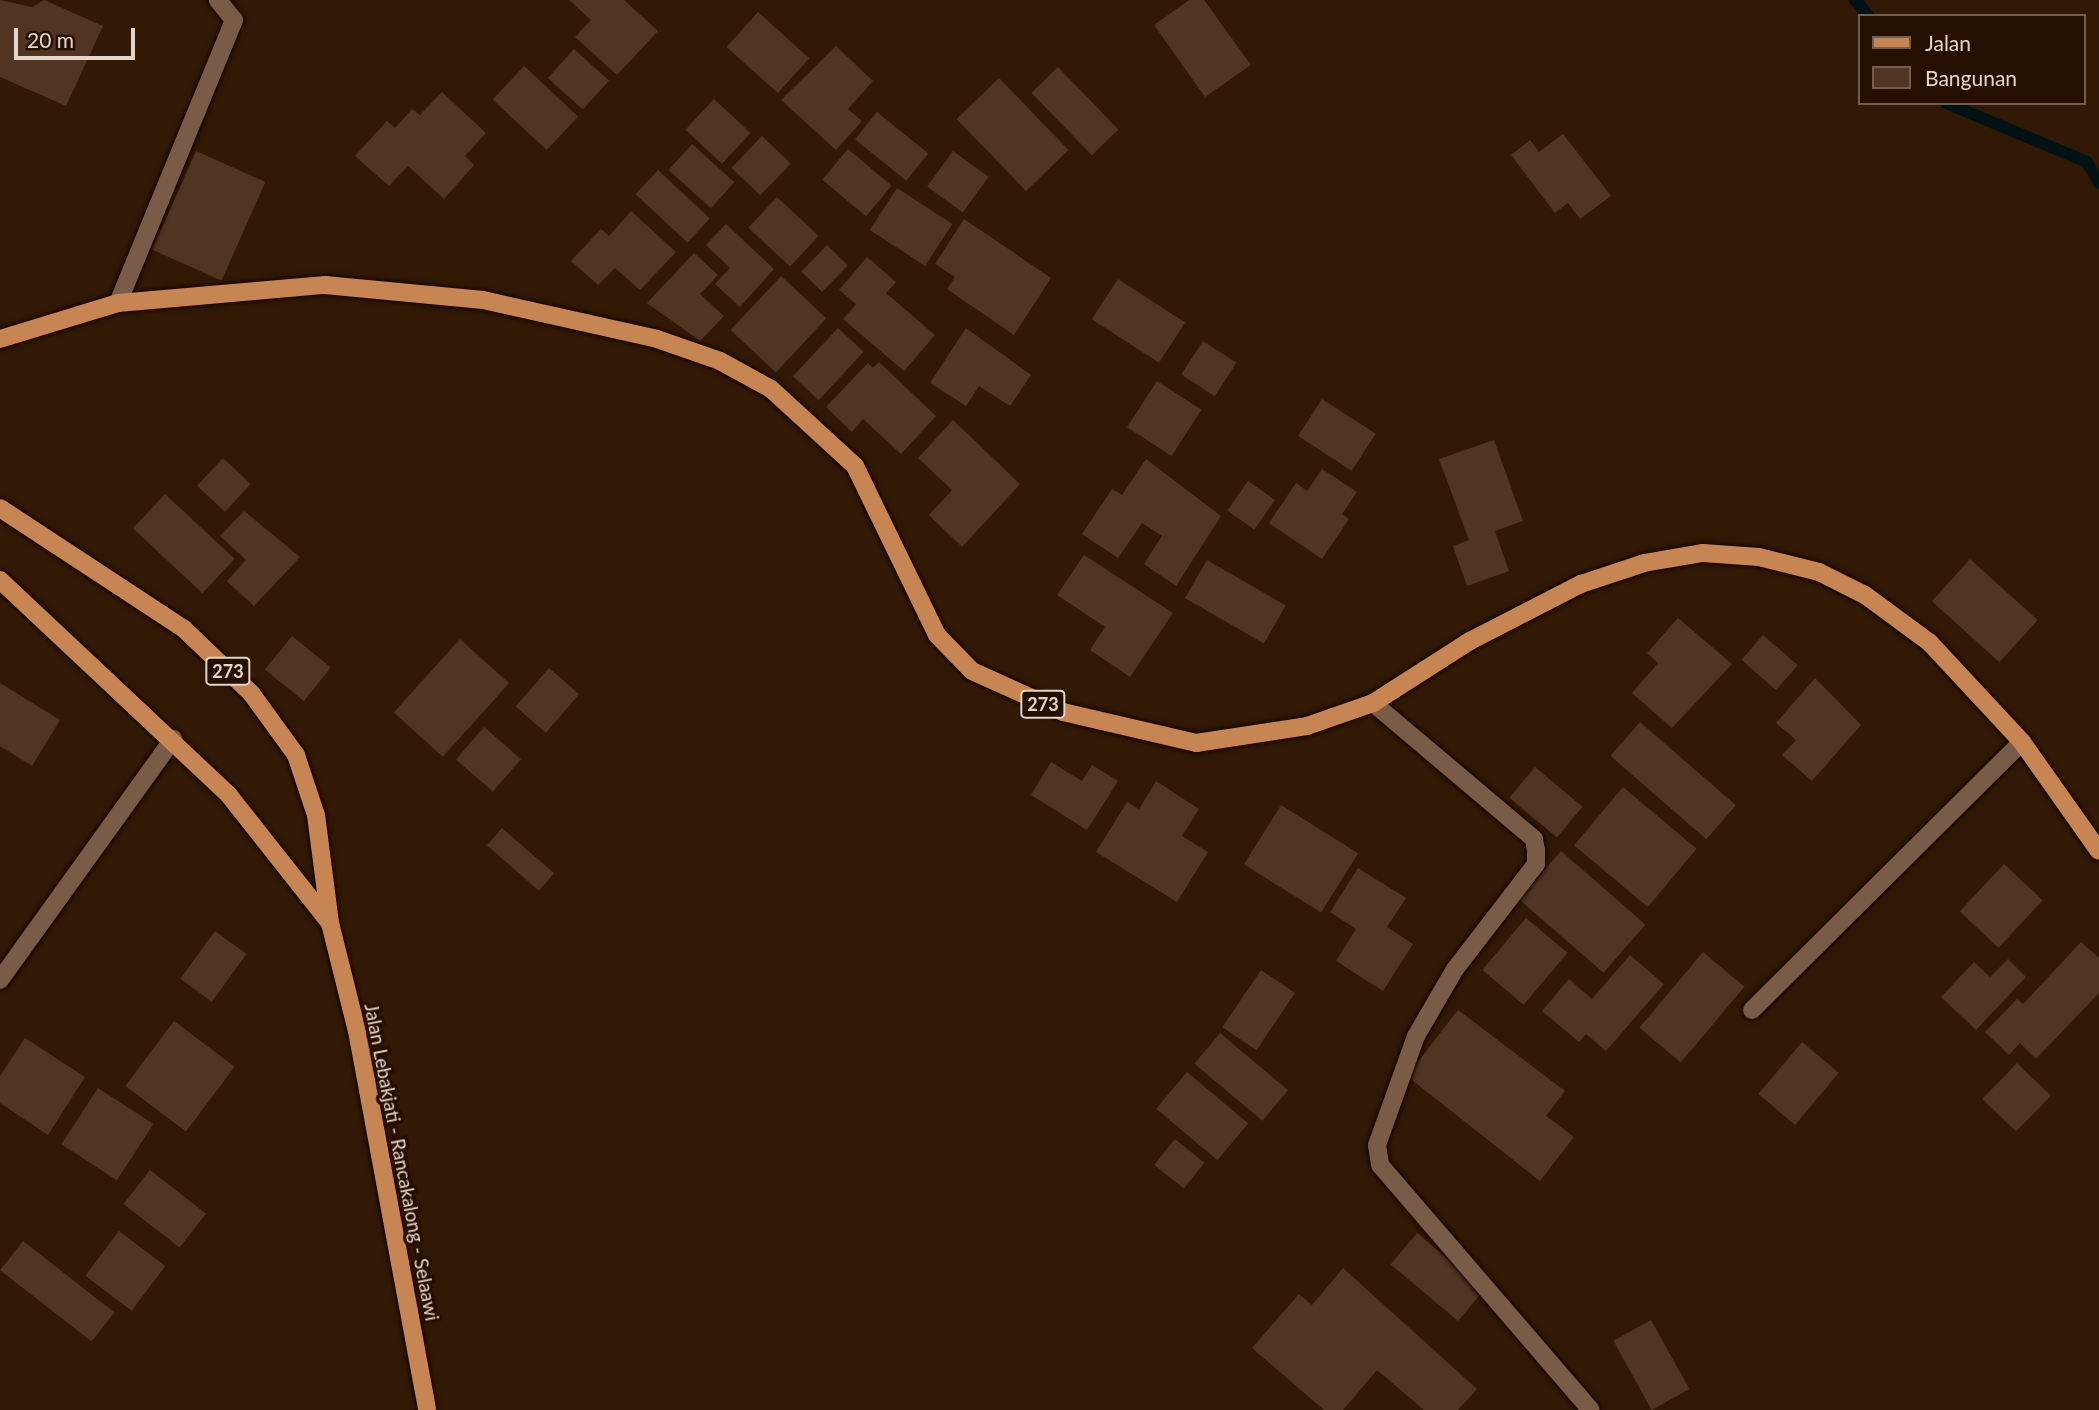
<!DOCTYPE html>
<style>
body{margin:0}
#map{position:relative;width:2099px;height:1410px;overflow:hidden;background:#311906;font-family:Lato,sans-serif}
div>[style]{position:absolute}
.stream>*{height:12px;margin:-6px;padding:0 6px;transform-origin:6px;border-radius:6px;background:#001213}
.building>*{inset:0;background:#503523;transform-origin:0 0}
.roads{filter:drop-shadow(0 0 2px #170400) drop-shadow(0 0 2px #170400)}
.street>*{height:18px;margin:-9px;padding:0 9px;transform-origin:9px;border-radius:9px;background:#785c47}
.primary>*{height:18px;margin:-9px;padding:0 9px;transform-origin:9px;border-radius:9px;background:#c78553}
span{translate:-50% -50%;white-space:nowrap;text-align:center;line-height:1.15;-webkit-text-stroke:7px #260f00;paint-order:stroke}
.shield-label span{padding:2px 5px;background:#260f00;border:2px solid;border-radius:5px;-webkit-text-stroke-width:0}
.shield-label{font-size:18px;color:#e5d4c9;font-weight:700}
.street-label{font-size:19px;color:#e5d4c9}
.legend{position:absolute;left:1858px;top:14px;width:228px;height:91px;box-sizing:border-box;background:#260f00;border:2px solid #725e50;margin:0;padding:9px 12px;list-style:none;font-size:21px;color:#e5d4c9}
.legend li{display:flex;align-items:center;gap:14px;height:35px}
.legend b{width:35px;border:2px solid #725e50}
.scale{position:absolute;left:14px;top:28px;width:121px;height:32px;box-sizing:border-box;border:4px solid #e5d4c9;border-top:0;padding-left:9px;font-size:21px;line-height:24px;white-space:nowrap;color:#e5d4c9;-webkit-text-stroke:5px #260f00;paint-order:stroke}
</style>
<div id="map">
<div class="stream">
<div style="left:1855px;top:0;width:21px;rotate:49deg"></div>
<div style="left:1946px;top:103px;width:153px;rotate:22.7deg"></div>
<div style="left:2087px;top:162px;width:24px;rotate:60deg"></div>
</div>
<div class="building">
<div style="clip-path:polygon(0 0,32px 7px,44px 0,103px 26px,66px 106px,0 77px)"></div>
<div style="clip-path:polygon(569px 0,624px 0,658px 31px,617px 75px,575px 37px,591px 20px)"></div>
<div style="clip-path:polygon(1189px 0,1204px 0,1251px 65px,1205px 97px,1154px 25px)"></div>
<div style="left:758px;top:12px;width:69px;height:47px;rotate:42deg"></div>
<div style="clip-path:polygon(836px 46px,873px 81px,848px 109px,862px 121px,836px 150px,781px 100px)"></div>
<div style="left:574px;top:49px;width:47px;height:39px;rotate:42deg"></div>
<div style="left:524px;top:66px;width:74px;height:46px;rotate:43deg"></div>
<div style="left:1058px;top:67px;width:87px;height:37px;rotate:46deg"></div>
<div style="left:999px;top:78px;width:100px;height:59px;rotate:46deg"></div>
<div style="clip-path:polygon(442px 92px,486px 133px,465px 156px,474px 165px,444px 199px,408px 166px,389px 186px,355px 156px,387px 121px,395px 128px,412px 109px,420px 115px)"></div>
<div style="left:714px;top:99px;width:50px;height:42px;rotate:43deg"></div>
<div style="left:877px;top:112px;width:66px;height:35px;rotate:39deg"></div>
<div style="clip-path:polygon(1563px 134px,1611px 196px,1580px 219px,1568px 203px,1555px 213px,1511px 155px,1530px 140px,1539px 152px)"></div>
<div style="left:762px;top:136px;width:40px;height:44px;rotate:44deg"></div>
<div style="left:692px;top:144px;width:57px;height:35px;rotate:42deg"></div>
<div style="left:848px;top:149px;width:57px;height:40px;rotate:40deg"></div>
<div style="left:196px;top:151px;width:76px;height:108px;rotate:24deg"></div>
<div style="left:953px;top:151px;width:44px;height:44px;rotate:36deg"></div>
<div style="left:658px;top:170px;width:71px;height:33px;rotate:43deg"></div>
<div style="left:897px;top:188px;width:66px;height:50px;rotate:33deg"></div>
<div style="left:777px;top:197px;width:57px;height:42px;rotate:43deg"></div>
<div style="clip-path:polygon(631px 211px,676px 252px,640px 290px,615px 268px,598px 285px,571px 261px,601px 229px,609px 236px)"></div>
<div style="clip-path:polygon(964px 219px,1051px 278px,1014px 335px,947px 289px,955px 277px,935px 264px)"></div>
<div style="clip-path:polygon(726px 224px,774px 269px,740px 307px,715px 284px,730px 268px,706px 245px)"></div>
<div style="left:827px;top:245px;width:29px;height:37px;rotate:44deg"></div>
<div style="clip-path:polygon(694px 253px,718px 275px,700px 294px,724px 316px,700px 341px,647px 303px)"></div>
<div style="clip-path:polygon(867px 257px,896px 282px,886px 293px,935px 335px,904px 371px,843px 319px,856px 304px,839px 290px)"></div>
<div style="left:781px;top:276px;width:62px;height:74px;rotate:43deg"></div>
<div style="left:1118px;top:279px;width:80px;height:48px;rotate:33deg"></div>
<div style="left:838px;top:328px;width:35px;height:66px;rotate:43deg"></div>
<div style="clip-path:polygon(966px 328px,1031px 375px,1010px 406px,979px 386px,966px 406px,930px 383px)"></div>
<div style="left:1203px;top:341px;width:40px;height:40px;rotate:33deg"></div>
<div style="clip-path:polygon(879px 362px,936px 416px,901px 454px,863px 419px,852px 432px,826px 407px,868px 363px,873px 368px)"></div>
<div style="left:1157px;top:381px;width:53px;height:55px;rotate:33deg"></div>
<div style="left:1322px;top:399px;width:64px;height:44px;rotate:33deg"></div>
<div style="clip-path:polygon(953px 420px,1020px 484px,962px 547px,929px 515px,952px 490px,918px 458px)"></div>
<div style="clip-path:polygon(1494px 440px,1523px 521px,1495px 531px,1509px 571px,1467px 586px,1453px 546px,1469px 540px,1439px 459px)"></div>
<div style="left:223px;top:458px;width:38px;height:38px;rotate:43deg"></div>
<div style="clip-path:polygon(1146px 459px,1221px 516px,1176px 586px,1144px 564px,1162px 536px,1142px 523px,1118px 558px,1082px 534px,1112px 489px,1122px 495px)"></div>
<div style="clip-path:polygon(1322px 469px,1357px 492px,1342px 514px,1349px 519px,1322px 559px,1269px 523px,1296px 483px,1307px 491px)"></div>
<div style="left:1248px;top:481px;width:33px;height:36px;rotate:35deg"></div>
<div style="left:165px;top:494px;width:95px;height:47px;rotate:43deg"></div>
<div style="clip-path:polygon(244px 511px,300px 557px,254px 606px,227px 581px,246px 560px,220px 536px)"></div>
<div style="clip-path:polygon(1084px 555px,1173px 613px,1130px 677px,1090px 650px,1105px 627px,1057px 595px)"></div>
<div style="left:1970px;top:559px;width:91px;height:57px;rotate:42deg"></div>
<div style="left:1207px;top:560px;width:91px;height:44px;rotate:30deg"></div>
<div style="clip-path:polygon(1678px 618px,1732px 664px,1672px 728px,1632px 693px,1658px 663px,1647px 653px)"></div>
<div style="left:1763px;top:635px;width:46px;height:33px;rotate:41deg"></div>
<div style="left:292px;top:636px;width:50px;height:43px;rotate:39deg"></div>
<div style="left:460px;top:639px;width:66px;height:99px;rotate:42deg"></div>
<div style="left:549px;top:668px;width:40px;height:51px;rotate:41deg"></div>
<div style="clip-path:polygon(1815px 678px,1861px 725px,1812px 781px,1782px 755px,1796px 740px,1776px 723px)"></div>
<div style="clip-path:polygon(0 683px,60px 720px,32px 766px,0 746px)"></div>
<div style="left:1640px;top:722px;width:127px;height:45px;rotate:41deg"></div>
<div style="left:484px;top:727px;width:49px;height:43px;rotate:41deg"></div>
<div style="clip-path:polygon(1051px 762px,1082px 781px,1092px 765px,1118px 781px,1087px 830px,1031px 795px)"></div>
<div style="left:1535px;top:767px;width:62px;height:40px;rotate:40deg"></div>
<div style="clip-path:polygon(1156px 781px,1199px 809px,1182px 836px,1208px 852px,1177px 902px,1096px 852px,1127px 802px,1139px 809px)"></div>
<div style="left:1623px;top:787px;width:96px;height:76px;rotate:40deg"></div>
<div style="left:1281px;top:805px;width:91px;height:70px;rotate:32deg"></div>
<div style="left:502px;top:828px;width:69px;height:23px;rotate:41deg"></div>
<div style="left:1561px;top:851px;width:112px;height:64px;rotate:41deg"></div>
<div style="left:2004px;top:864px;width:53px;height:65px;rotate:43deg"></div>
<div style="clip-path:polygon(1358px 868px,1406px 898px,1387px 927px,1413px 944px,1383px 991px,1336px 961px,1356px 929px,1330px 912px)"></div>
<div style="left:1526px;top:918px;width:54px;height:68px;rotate:40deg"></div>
<div style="left:215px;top:931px;width:39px;height:59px;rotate:36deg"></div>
<div style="clip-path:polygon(2081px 942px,2099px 958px,2099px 993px,2036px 1059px,2020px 1043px,2009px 1055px,1985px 1032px,2017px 999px,2023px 1004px)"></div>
<div style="left:1703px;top:952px;width:54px;height:99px;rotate:40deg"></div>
<div style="clip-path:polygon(1630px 955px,1664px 984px,1606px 1051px,1586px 1034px,1579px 1042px,1542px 1011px,1569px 979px,1592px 999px)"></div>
<div style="clip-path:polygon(2008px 959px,2026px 977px,1976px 1030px,1941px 997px,1974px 962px,1990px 977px)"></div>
<div style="left:1261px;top:970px;width:41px;height:69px;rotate:34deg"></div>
<div style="clip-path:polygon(1458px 1010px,1565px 1091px,1546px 1116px,1574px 1137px,1540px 1181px,1407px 1076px)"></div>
<div style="left:174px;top:1021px;width:76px;height:81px;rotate:37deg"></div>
<div style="left:1220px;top:1033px;width:89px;height:40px;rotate:40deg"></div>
<div style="clip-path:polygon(25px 1038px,85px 1077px,48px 1135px,0 1103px,0 1076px)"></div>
<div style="left:1802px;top:1042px;width:48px;height:68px;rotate:40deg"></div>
<div style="left:2017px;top:1063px;width:47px;height:50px;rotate:44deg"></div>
<div style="left:1187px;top:1072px;width:80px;height:48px;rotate:40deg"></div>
<div style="left:98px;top:1088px;width:66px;height:67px;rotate:33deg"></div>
<div style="left:1175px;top:1139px;width:38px;height:33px;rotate:39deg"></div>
<div style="left:150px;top:1170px;width:71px;height:43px;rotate:38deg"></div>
<div style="left:119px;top:1231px;width:58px;height:56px;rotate:37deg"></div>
<div style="left:1417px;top:1233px;width:88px;height:41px;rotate:40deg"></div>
<div style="left:23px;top:1241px;width:116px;height:37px;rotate:38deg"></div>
<div style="clip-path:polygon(1343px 1268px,1477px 1389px,1458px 1410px,1424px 1410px,1377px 1370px,1343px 1410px,1324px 1410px,1252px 1348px,1299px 1294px,1312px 1305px)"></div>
<div style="left:1651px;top:1320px;width:79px;height:43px;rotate:61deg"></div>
</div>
<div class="roads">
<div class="street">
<div style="left:118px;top:303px;width:306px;rotate:-67.7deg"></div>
<div style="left:234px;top:20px;width:26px;rotate:-129deg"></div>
<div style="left:1373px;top:703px;width:211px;rotate:40.2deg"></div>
<div style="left:1534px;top:839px;width:11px;rotate:80deg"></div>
<div style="left:1536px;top:850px;width:14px;rotate:90deg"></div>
<div style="left:1536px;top:864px;width:133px;rotate:127.6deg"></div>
<div style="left:1455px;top:969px;width:78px;rotate:120.2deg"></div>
<div style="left:1416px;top:1036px;width:116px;rotate:109.7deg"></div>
<div style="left:1377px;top:1145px;width:20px;rotate:81deg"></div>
<div style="left:1380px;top:1165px;width:323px;rotate:49.3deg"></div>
<div style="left:0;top:980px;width:297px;rotate:-54.3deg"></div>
<div style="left:1752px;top:1010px;width:380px;rotate:-44.8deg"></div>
</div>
<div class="primary">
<div style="left:0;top:339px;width:123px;rotate:-17deg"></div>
<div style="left:118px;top:303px;width:208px;rotate:-5deg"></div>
<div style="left:325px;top:285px;width:159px;rotate:5.4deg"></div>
<div style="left:483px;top:300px;width:178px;rotate:12.6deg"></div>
<div style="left:657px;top:339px;width:67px;rotate:19.2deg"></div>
<div style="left:720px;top:361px;width:58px;rotate:28.8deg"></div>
<div style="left:771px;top:389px;width:114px;rotate:42.5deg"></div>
<div style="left:855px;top:466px;width:188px;rotate:64.1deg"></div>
<div style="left:937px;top:635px;width:50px;rotate:45.8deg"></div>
<div style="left:972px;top:671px;width:100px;rotate:24.3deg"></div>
<div style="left:1063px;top:712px;width:137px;rotate:13.1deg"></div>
<div style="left:1196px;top:743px;width:112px;rotate:-8.7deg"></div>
<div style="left:1307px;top:726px;width:70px;rotate:-19.2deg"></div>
<div style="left:1373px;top:703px;width:115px;rotate:-32.6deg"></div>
<div style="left:1470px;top:641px;width:125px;rotate:-27.2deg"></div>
<div style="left:1581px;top:584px;width:66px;rotate:-18.4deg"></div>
<div style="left:1644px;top:563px;width:60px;rotate:-9.6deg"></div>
<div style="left:1703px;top:553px;width:56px;rotate:4.1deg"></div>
<div style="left:1759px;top:557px;width:62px;rotate:14deg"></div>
<div style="left:1819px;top:572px;width:51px;rotate:26.6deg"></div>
<div style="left:1865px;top:595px;width:81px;rotate:36.4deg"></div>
<div style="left:1930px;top:643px;width:135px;rotate:47.1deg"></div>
<div style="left:2022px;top:742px;width:133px;rotate:54.8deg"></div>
<div style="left:0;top:508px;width:220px;rotate:33.3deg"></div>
<div style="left:184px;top:629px;width:93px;rotate:43.7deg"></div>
<div style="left:251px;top:693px;width:77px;rotate:54deg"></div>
<div style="left:296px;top:755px;width:63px;rotate:71.6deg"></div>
<div style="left:316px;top:815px;width:109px;rotate:82.6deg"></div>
<div style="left:330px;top:923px;width:111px;rotate:76deg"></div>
<div style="left:357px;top:1031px;width:385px;rotate:79.5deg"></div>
<div style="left:0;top:580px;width:313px;rotate:43.2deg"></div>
<div style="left:228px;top:794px;width:164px;rotate:51.7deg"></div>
</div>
</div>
<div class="shield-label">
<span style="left:228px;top:671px">273</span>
<span style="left:1043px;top:704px">273</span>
</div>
<div class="street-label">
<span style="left:402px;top:1162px;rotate:79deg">Jalan Lebakjati - Rancakalong - Selaawi</span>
</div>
<ul class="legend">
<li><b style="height:9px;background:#c78553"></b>Jalan</li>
<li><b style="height:19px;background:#503523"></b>Bangunan</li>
</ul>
<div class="scale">20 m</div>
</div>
